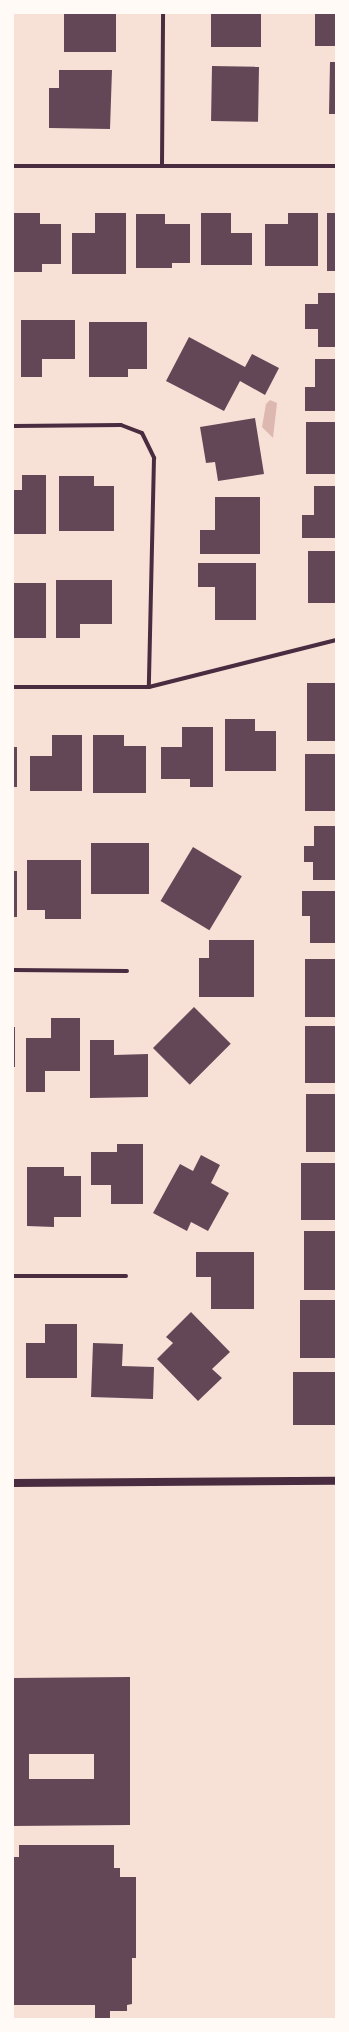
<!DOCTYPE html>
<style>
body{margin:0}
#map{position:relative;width:349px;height:2032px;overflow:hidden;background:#f7e1d7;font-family:Figtree,sans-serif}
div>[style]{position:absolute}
.water>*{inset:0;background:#dcb8b0}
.building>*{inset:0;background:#644757;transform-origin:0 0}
.minor>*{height:4px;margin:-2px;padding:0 2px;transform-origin:2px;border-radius:2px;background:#4a2c40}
.secondary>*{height:8px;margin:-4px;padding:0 4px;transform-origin:4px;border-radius:4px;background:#4a2c40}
span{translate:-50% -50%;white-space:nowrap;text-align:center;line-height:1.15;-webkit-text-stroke:3px #fffaf5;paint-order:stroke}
.frame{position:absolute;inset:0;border:14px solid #fffaf5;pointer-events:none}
</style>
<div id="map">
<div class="water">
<div style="clip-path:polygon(270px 400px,277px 403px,273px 438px,262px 427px,266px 404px)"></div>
</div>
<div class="building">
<div style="left:64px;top:13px;width:52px;height:39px"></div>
<div style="left:211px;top:13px;width:50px;height:34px"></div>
<div style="left:315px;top:13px;width:21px;height:33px"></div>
<div style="clip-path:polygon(330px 62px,336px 62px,336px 114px,329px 114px)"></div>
<div style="left:212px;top:66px;width:47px;height:55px;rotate:1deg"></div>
<div style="clip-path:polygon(59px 70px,112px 70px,110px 129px,49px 128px,49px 88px,59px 88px)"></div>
<div style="clip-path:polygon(13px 213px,40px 213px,40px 224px,61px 224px,61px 264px,42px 264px,42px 272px,13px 272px)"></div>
<div style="clip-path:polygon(95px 213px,126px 213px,126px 274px,72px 274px,72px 233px,95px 233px)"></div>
<div style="clip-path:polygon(201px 213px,231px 213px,231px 233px,252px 233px,252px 265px,201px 265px)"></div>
<div style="clip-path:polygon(288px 213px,318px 213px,318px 266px,265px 266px,265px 224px,288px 224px)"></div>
<div style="left:327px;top:213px;width:9px;height:58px"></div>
<div style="clip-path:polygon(136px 214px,165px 214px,165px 224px,190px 224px,190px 263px,172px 263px,172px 268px,136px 268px)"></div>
<div style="clip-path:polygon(318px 293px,336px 293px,336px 347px,318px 347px,318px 329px,305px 329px,305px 304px,318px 304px)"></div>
<div style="clip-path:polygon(21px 320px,75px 320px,75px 359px,42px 359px,42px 377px,21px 377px)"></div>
<div style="clip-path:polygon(89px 322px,147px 322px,147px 369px,128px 369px,128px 377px,89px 377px)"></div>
<div style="clip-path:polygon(189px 337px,245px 367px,252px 354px,279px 368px,265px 395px,240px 381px,224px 411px,166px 381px)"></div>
<div style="clip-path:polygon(315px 359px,336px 359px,336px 411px,305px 411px,305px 387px,315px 387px)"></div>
<div style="clip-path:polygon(255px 418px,264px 474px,218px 481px,215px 462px,206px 463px,200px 427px)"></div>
<div style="left:306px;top:422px;width:30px;height:52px"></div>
<div style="clip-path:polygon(22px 475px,46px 475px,46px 534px,13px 534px,13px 490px,22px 490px)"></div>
<div style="clip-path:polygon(59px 476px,94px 476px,94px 486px,114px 486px,114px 531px,59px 531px)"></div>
<div style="clip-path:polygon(314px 486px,336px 486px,336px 538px,302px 538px,302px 515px,314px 515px)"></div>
<div style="clip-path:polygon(215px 497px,260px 497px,260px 554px,200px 554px,200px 530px,215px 530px)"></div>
<div style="left:308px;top:551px;width:28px;height:52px"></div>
<div style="clip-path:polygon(198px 563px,256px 563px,256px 620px,215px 620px,215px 587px,198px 587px)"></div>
<div style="clip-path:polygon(56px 580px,112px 580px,112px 624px,80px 624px,80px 638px,56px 638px)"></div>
<div style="left:13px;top:583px;width:33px;height:55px"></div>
<div style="left:336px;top:683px;width:58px;height:29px;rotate:90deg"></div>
<div style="clip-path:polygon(225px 719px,255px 719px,255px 731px,276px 731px,276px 771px,225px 771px)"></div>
<div style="clip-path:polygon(182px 727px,213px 727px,213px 787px,190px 787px,190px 779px,161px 779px,161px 747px,182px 747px)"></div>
<div style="clip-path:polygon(52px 735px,82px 735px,82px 791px,30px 791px,30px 756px,52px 756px)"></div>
<div style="clip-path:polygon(93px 735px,124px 735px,124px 746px,146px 746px,146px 793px,93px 793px)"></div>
<div style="left:13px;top:747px;width:4px;height:40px"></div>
<div style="left:305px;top:754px;width:31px;height:57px"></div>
<div style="clip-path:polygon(314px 826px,336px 826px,336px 880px,313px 880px,313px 862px,304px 862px,304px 846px,314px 846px)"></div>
<div style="left:91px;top:843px;width:58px;height:51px"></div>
<div style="left:193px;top:847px;width:57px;height:63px;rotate:31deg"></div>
<div style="clip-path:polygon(27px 860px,81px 860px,81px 919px,45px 919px,45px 910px,27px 910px)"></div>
<div style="left:13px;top:871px;width:4px;height:46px"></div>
<div style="clip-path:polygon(302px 891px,336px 891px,336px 943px,310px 943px,310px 916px,302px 916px)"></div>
<div style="clip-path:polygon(209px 940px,254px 940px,254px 997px,199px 997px,199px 958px,209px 958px)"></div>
<div style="left:305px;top:959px;width:31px;height:58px"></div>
<div style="left:194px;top:1007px;width:52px;height:58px;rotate:45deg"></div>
<div style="clip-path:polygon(51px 1018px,80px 1018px,80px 1071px,45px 1071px,45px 1092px,26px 1092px,26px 1038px,51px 1038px)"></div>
<div style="left:305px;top:1026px;width:31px;height:57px"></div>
<div style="left:13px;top:1027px;width:2px;height:40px"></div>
<div style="clip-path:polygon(90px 1040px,114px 1040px,114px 1055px,148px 1054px,148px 1097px,90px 1098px)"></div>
<div style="left:306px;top:1094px;width:30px;height:58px"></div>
<div style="clip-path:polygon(117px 1144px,143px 1144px,143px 1204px,111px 1204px,111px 1185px,91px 1185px,91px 1152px,117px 1152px)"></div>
<div style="clip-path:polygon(201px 1155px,220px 1165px,211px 1183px,229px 1193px,208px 1231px,191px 1222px,187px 1231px,153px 1213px,180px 1164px,193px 1171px)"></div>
<div style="left:301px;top:1163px;width:35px;height:57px"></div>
<div style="clip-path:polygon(27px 1167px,64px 1167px,64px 1176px,81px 1176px,81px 1217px,54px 1217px,54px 1227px,27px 1226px)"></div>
<div style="left:304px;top:1231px;width:32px;height:59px"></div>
<div style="clip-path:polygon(196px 1252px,254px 1252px,254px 1309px,211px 1309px,211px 1277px,196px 1277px)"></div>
<div style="left:300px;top:1300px;width:36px;height:58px"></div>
<div style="clip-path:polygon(191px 1312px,230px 1352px,212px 1369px,222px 1378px,198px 1401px,157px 1359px,173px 1343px,166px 1337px)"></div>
<div style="clip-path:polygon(45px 1324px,77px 1324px,77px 1378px,26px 1378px,26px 1343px,45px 1343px)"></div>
<div style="clip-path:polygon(93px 1343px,123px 1344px,122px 1366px,154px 1367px,153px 1399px,91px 1397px)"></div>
<div style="left:293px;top:1372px;width:43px;height:53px"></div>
<div style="clip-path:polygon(evenodd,130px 1677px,130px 1825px,13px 1826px,13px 1678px,130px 1677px,29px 1754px,94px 1754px,94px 1779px,29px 1779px,29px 1754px)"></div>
<div style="clip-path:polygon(19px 1845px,114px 1845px,114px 1868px,120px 1868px,120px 1877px,136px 1877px,136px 1958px,132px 1958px,132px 2004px,127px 2005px,127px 2011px,110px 2011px,110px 2019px,95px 2019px,95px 2005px,13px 2005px,13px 1857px,19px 1857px)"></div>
</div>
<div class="minor">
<div style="left:13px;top:166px;width:323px"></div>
<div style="left:162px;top:166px;width:153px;rotate:-89.6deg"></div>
<div style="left:13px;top:426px;width:108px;rotate:-0.5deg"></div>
<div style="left:121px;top:425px;width:22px;rotate:21deg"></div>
<div style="left:142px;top:433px;width:28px;rotate:64deg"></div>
<div style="left:154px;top:458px;width:229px;rotate:91.3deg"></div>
<div style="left:13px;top:687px;width:136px"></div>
<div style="left:149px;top:687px;width:193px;rotate:-14.1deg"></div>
<div style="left:13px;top:970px;width:114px;rotate:0.5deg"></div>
<div style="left:13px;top:1276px;width:113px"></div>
</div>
<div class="secondary">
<div style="left:13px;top:1483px;width:323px;rotate:-0.4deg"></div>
</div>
<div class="frame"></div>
</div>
